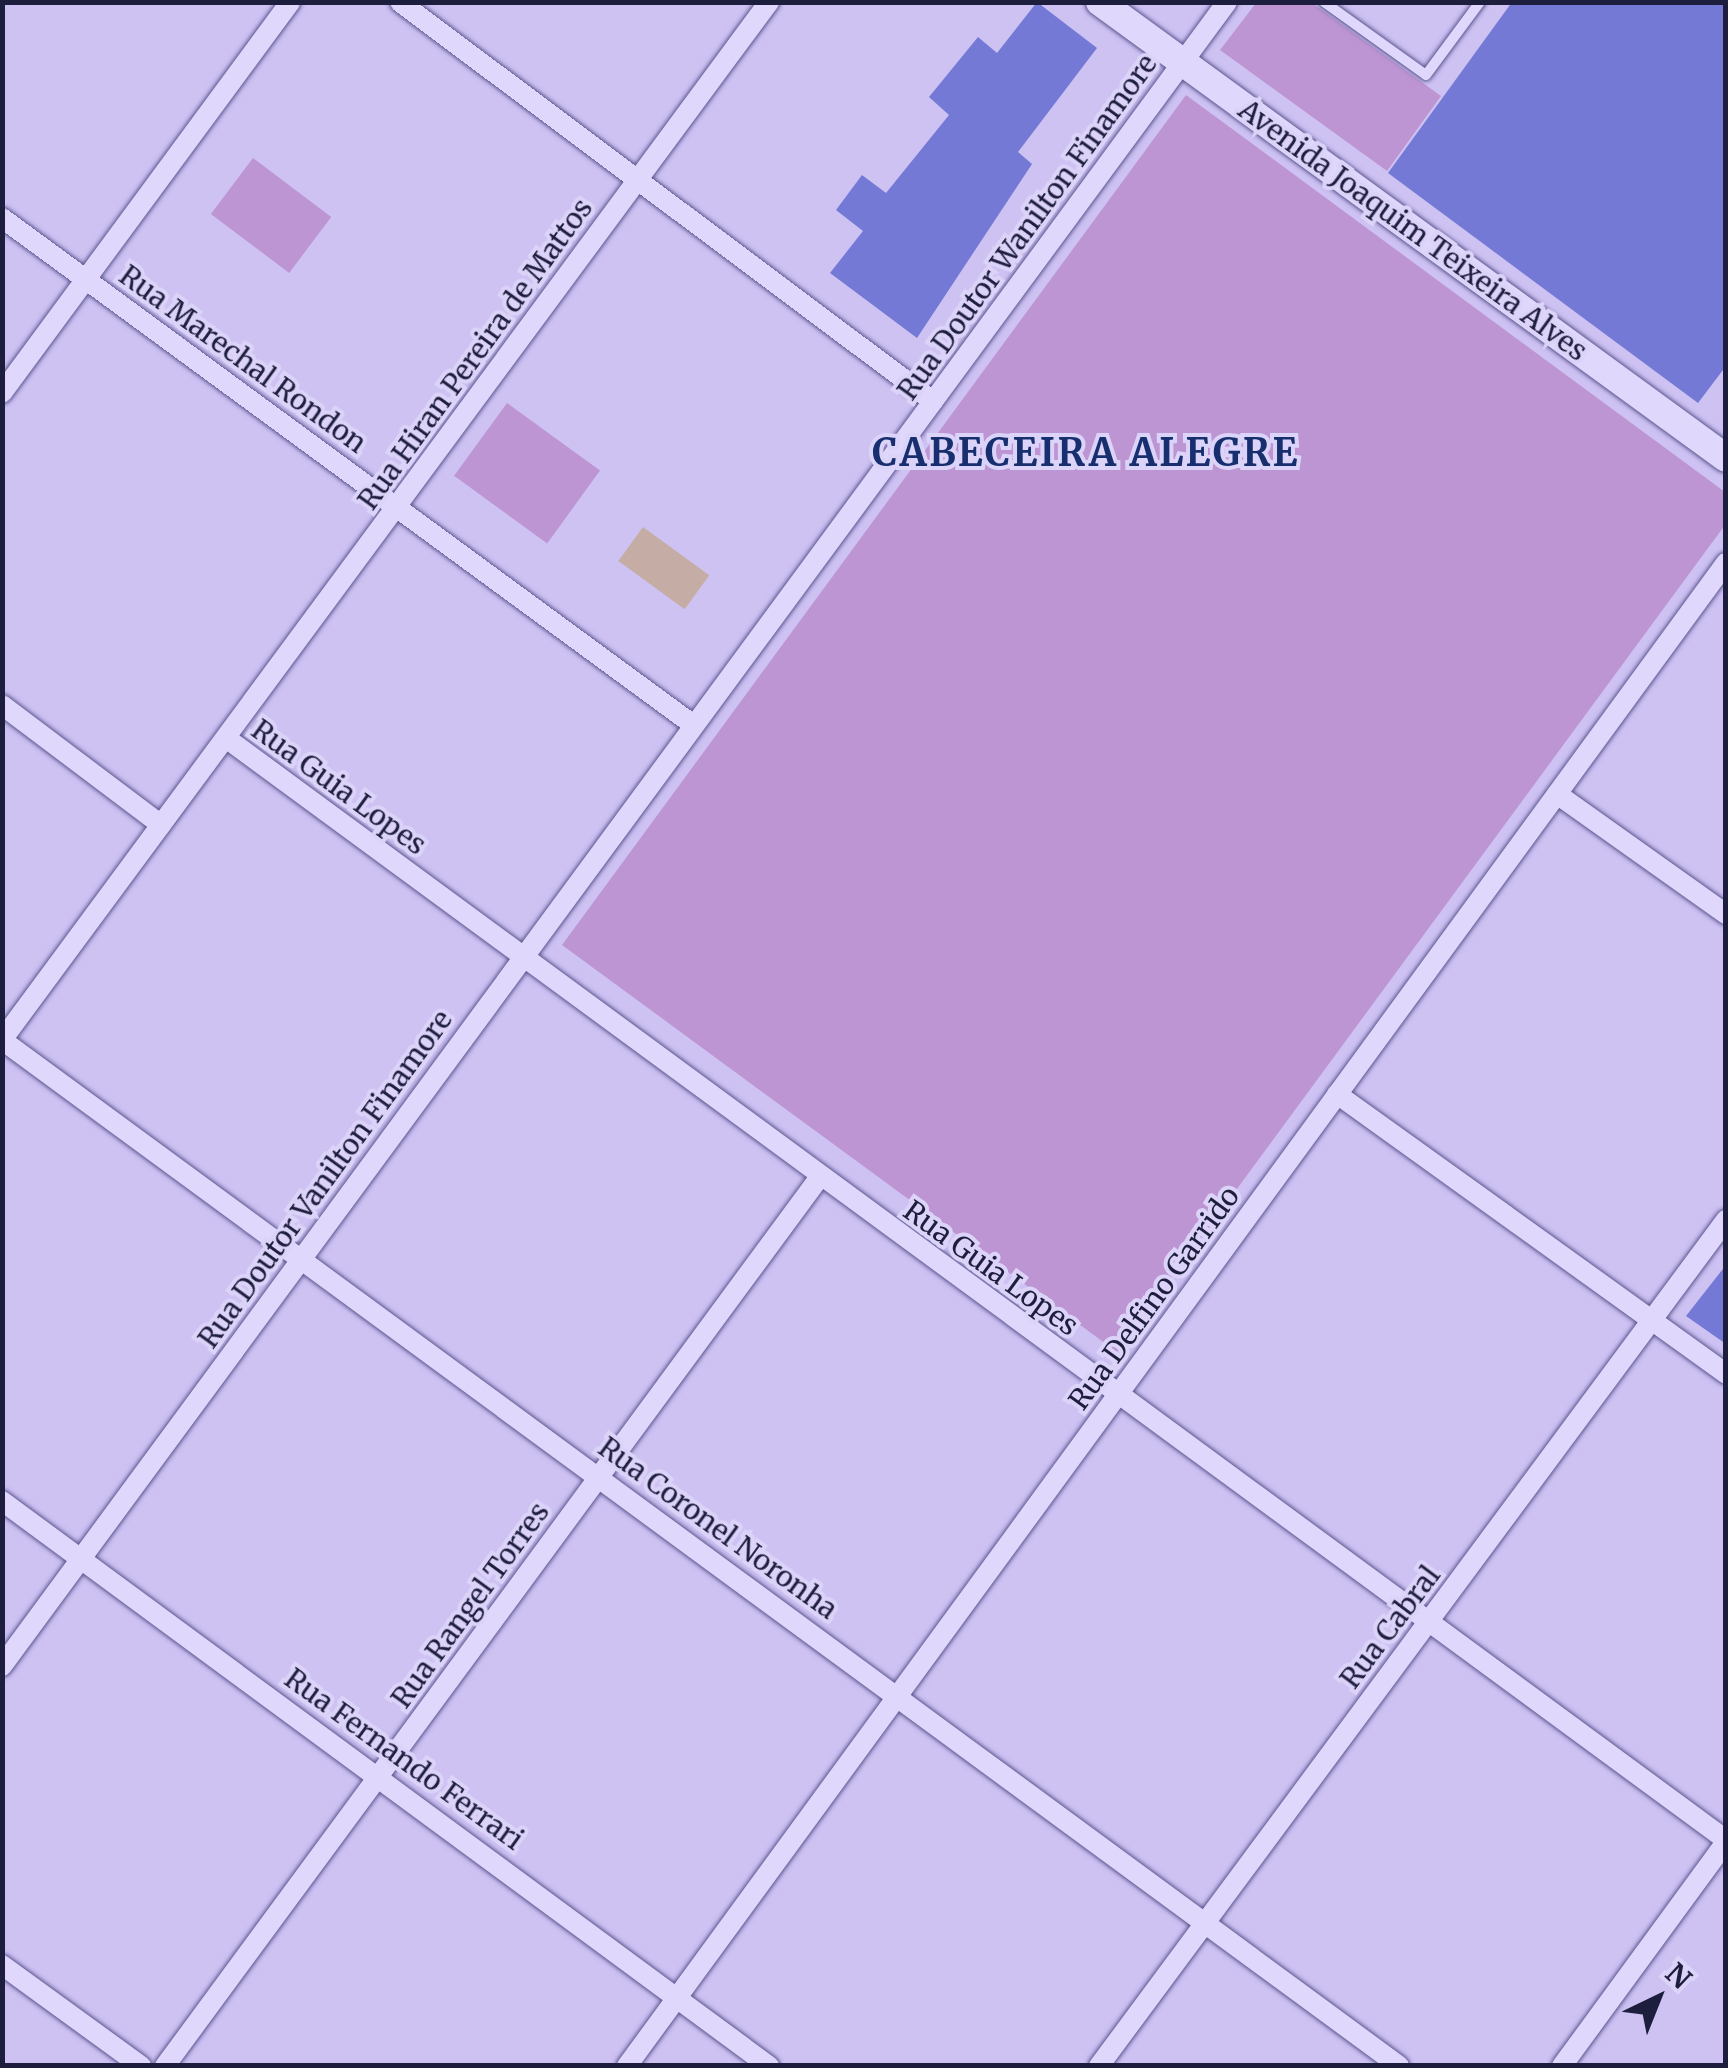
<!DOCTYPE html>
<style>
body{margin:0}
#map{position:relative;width:1728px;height:2068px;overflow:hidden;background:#cec2f3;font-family:Merriweather,serif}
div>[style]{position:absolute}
.green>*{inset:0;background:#bd95d3;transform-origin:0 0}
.water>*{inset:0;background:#c5ada5;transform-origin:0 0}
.building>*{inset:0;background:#7479d5}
.roads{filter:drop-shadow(0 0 2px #5b578f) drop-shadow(0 0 2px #5b578f)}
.lane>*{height:10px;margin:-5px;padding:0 5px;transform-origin:5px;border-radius:5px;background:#e0d7fc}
.street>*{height:20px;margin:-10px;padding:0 10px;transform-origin:10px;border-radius:10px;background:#e0d7fc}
.secondary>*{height:28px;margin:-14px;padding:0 14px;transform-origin:14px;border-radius:14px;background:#e0d7fc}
span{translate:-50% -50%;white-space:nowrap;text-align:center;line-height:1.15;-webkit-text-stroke:8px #dcd3f9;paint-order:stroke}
.street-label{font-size:28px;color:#1d1d3e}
.district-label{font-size:38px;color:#172e6f;font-weight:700;letter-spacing:2.5px}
.frame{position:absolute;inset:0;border:5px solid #1d1d3e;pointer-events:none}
.north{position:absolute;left:1608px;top:1948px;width:100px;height:100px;-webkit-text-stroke:8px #dcd3f9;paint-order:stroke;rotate:43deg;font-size:28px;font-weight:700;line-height:40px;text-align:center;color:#1d1d3e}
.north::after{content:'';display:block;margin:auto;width:35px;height:45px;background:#1d1d3e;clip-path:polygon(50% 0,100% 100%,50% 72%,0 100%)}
</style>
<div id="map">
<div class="green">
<div style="clip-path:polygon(1256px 3px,1312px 3px,1441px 96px,1387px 171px,1220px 50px)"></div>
<div style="clip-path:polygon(1186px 95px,1725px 492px,1725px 525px,1117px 1352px,562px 945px)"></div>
<div style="left:253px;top:158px;width:98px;height:70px;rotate:37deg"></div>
<div style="left:507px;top:403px;width:115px;height:90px;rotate:36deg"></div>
</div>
<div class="water">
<div style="left:643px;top:527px;width:82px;height:42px;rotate:36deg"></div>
</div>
<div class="building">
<div style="clip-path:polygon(1037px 2px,1097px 48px,1018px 152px,1032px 164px,917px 338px,830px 273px,863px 231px,836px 210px,862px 175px,886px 193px,949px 115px,929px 97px,978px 37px,997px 53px)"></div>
<div style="clip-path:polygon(1512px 2px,1726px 2px,1726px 366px,1698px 403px,1388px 173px)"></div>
<div style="clip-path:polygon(1726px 1265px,1726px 1344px,1686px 1316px)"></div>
</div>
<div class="roads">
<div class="lane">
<div style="left:1324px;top:2px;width:125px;rotate:35.6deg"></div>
<div style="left:1426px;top:75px;width:91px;rotate:-53.5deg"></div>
</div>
<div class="street">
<div style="left:400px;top:2px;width:666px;rotate:36.82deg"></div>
<div style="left:2px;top:218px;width:856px;rotate:36.25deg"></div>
<div style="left:2px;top:393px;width:486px;rotate:-53.6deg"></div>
<div style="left:2px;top:705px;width:199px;rotate:37deg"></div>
<div style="left:226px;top:738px;width:1861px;rotate:36.3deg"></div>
<div style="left:1557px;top:794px;width:207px;rotate:35.4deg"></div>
<div style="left:2px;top:1040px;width:1733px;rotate:36.29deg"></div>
<div style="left:2px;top:1040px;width:1291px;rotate:-53.54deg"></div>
<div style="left:1337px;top:1094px;width:479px;rotate:35.7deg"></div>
<div style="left:2px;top:1501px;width:953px;rotate:36.38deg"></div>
<div style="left:2px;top:1666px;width:2066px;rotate:-53.64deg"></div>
<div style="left:2px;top:1965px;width:172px;rotate:36deg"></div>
<div style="left:165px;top:2066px;width:1103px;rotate:-53.63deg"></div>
<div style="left:627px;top:2066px;width:1862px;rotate:-53.83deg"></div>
<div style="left:1099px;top:2066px;width:1053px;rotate:-53.46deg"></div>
<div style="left:1562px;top:2066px;width:278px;rotate:-53.8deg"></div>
</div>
<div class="secondary">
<div style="left:1100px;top:2px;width:774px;rotate:36.07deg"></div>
</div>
</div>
<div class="street-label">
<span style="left:1027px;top:227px;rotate:-54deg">Rua Doutor Wanilton Finamore</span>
<span style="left:1413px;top:230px;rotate:36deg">Avenida Joaquim Teixeira Alves</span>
<span style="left:475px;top:354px;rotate:-54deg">Rua Hiran Pereira de Mattos</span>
<span style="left:243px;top:359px;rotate:36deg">Rua Marechal Rondon</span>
<span style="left:339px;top:787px;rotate:36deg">Rua Guia Lopes</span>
<span style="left:325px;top:1179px;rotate:-54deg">Rua Doutor Vanilton Finamore</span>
<span style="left:991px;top:1268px;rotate:36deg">Rua Guia Lopes</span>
<span style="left:1154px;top:1298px;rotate:-54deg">Rua Delfino Garrido</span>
<span style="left:718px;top:1528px;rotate:36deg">Rua Coronel Noronha</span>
<span style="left:470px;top:1605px;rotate:-54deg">Rua Rangel Torres</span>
<span style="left:1390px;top:1627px;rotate:-53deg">Rua Cabral</span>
<span style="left:404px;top:1759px;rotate:36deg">Rua Fernando Ferrari</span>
</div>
<div class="district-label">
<span style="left:1086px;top:453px">CABECEIRA ALEGRE</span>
</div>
<div class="frame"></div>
<div class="north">N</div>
</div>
